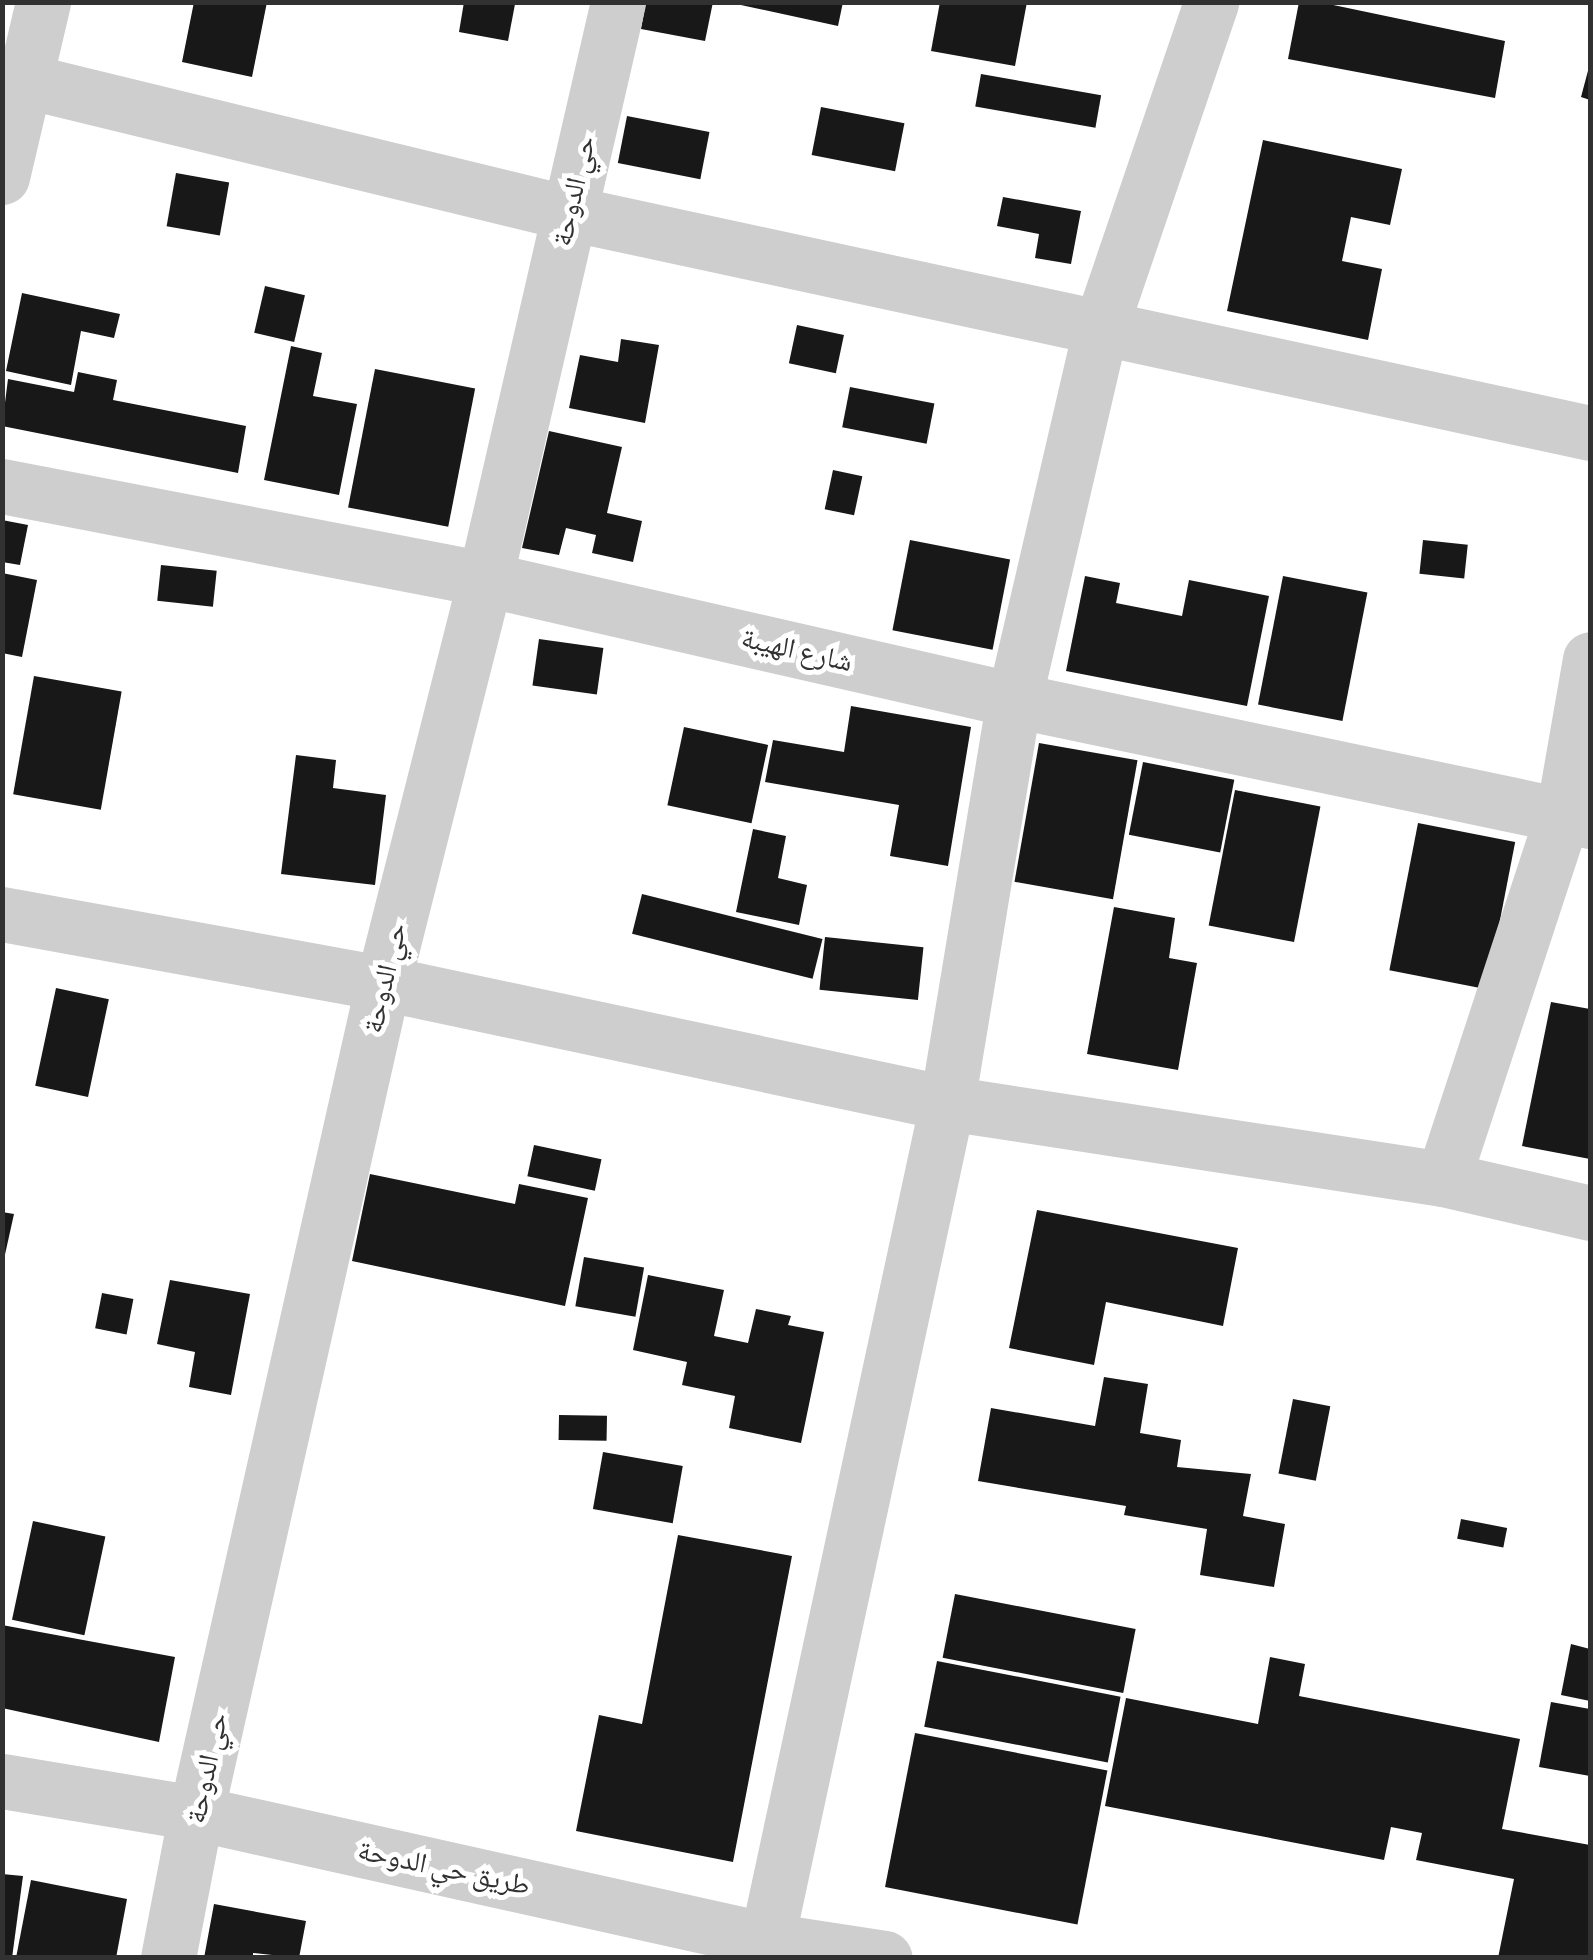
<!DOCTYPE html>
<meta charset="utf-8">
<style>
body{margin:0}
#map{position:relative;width:1593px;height:1960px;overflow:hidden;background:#fff;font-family:"Source Sans 3","Noto Naskh Arabic",sans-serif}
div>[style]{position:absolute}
.building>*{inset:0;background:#181818;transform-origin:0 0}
.minor>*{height:55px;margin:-27.5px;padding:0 27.5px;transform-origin:27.5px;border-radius:27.5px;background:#cecece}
span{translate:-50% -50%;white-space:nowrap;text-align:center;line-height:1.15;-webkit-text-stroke:10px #fff;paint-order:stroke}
.street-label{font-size:28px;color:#313131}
.frame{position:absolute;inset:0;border:5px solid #313131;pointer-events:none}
</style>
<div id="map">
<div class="building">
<div style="clip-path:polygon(194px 2px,267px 2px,252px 77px,182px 62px)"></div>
<div style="clip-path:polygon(464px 2px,515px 4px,508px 41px,459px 32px)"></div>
<div style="clip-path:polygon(646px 2px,713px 2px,705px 41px,641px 29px)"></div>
<div style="clip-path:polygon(727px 2px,843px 2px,838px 26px)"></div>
<div style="clip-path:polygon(940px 2px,1027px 2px,1015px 66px,931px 51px)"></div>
<div style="clip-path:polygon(1299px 2px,1319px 2px,1505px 41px,1495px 98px,1288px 59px)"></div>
<div style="clip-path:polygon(1589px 67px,1590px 68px,1590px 100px,1581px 97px)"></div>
<div style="left:981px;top:74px;width:122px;height:33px;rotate:10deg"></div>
<div style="left:821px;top:107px;width:85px;height:49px;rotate:11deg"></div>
<div style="left:627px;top:116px;width:84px;height:48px;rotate:11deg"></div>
<div style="clip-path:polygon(1263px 140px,1402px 169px,1390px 225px,1351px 217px,1342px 261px,1382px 269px,1368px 340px,1227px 311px)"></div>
<div style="left:176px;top:173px;width:54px;height:54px;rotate:10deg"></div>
<div style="clip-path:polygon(1003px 197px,1081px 211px,1071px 264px,1035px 258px,1039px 234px,997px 226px)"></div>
<div style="left:265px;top:286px;width:41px;height:48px;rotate:13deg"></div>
<div style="clip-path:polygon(22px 293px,120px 314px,114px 338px,81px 331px,71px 385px,6px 371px)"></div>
<div style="left:797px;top:325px;width:48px;height:39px;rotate:12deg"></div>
<div style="clip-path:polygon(621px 339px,659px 345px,645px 423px,569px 408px,580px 355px,618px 362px)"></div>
<div style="clip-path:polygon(291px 346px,322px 353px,313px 396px,357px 404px,339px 495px,264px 480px)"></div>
<div style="left:375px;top:369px;width:102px;height:141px;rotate:11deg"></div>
<div style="clip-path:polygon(78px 372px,117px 380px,113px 400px,246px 426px,238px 473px,2px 426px,8px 379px,74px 392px)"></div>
<div style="left:850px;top:387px;width:86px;height:41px;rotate:11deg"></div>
<div style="clip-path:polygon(549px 431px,622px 447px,607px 513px,642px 521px,633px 562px,592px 553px,596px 535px,566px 528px,559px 555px,522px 548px)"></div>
<div style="left:833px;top:470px;width:30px;height:40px;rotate:12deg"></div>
<div style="clip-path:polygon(2px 520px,28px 525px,20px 565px,2px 562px)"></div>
<div style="left:910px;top:540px;width:102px;height:92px;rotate:11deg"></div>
<div style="left:1423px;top:540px;width:45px;height:34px;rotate:6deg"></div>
<div style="left:161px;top:565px;width:56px;height:36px;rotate:6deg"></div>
<div style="clip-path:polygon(2px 573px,37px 580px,22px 657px,2px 653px)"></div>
<div style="clip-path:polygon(1085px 576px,1120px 583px,1116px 603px,1182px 616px,1189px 580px,1269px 596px,1247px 706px,1066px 671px)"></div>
<div style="left:1283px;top:576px;width:86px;height:131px;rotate:11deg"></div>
<div style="left:539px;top:639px;width:65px;height:47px;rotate:8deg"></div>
<div style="left:34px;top:676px;width:89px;height:120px;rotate:10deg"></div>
<div style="clip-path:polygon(851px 706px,971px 727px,948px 866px,890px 856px,899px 805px,765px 782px,773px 740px,844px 752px)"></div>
<div style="left:684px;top:727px;width:86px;height:80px;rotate:12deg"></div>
<div style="left:1039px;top:743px;width:100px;height:141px;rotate:10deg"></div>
<div style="clip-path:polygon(296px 755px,336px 760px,333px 788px,386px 795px,375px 885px,281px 874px)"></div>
<div style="left:1143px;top:762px;width:93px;height:74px;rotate:11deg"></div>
<div style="left:1235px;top:790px;width:87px;height:138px;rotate:11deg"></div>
<div style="left:1418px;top:823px;width:99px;height:150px;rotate:11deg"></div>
<div style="clip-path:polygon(753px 829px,786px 836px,778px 878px,807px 885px,799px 925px,736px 912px)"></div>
<div style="left:642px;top:894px;width:186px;height:41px;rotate:14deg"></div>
<div style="clip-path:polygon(1114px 907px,1175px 918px,1169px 958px,1197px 963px,1178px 1070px,1087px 1054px)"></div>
<div style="left:825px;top:937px;width:99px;height:53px;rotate:6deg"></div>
<div style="left:56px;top:988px;width:54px;height:100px;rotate:12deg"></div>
<div style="clip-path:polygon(1551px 1002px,1590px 1009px,1590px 1159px,1522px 1146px)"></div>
<div style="left:534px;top:1145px;width:69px;height:32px;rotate:12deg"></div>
<div style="clip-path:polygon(370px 1174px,515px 1204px,519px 1184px,588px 1198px,565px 1306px,352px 1261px)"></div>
<div style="clip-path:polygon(1037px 1210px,1238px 1248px,1223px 1326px,1106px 1302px,1094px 1365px,1009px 1348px)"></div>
<div style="clip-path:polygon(2px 1212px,14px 1214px,4px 1259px,2px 1259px)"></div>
<div style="left:584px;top:1257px;width:61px;height:50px;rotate:10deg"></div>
<div style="clip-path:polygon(648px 1275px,724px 1290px,714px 1336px,748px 1343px,756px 1309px,791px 1316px,788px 1325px,824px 1332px,801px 1443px,729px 1428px,735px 1396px,682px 1385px,687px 1362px,633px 1350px)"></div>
<div style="clip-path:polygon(170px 1280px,250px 1294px,231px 1395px,189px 1387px,195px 1352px,157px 1344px)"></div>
<div style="left:102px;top:1293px;width:32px;height:36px;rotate:11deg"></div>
<div style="clip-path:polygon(1104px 1377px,1148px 1384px,1140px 1433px,1181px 1440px,1177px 1467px,1251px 1474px,1243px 1516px,1285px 1524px,1274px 1587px,1200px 1575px,1207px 1529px,1124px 1515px,1126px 1506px,978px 1481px,991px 1408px,1095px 1426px)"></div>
<div style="left:1293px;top:1399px;width:38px;height:76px;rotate:11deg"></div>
<div style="left:559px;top:1415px;width:48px;height:25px;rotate:1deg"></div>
<div style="left:603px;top:1452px;width:81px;height:58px;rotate:10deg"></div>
<div style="left:1461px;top:1519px;width:47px;height:20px;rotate:11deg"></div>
<div style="left:33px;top:1521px;width:74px;height:101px;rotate:12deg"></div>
<div style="clip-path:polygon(678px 1535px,792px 1556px,733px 1862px,576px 1831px,599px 1715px,642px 1724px)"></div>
<div style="left:955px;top:1594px;width:184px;height:65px;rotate:11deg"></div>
<div style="clip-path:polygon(2px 1625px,175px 1657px,159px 1742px,2px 1708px)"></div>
<div style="clip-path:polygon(1571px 1644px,1590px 1649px,1590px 1701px,1561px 1695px)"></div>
<div style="clip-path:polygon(1270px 1657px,1305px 1664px,1299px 1696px,1520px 1739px,1502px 1829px,1590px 1845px,1590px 1958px,1498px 1958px,1514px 1879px,1416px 1860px,1422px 1833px,1391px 1827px,1384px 1860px,1105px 1806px,1126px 1698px,1258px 1724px)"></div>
<div style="left:937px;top:1661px;width:187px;height:67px;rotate:11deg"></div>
<div style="clip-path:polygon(1551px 1702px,1590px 1709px,1590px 1776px,1539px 1767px)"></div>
<div style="left:915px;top:1733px;width:196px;height:157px;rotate:11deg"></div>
<div style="clip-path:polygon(2px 1874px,23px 1876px,12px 1958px,2px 1958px)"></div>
<div style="clip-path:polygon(31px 1880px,127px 1899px,116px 1958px,16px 1958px)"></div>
<div style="clip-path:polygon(214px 1904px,306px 1921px,299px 1958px,253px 1953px,253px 1958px,204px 1958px)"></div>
</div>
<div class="minor">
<div style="left:2px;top:75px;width:584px;rotate:13.68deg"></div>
<div style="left:569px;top:213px;width:1044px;rotate:12.16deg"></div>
<div style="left:2px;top:177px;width:180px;rotate:-76.8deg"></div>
<div style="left:2px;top:486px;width:492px;rotate:10.9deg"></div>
<div style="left:485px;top:579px;width:543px;rotate:12.88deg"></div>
<div style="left:1014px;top:700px;width:589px;rotate:11.86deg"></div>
<div style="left:2px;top:914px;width:387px;rotate:10.3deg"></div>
<div style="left:383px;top:983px;width:577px;rotate:12.01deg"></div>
<div style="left:947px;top:1103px;width:502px;rotate:8.71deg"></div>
<div style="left:1443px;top:1179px;width:151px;rotate:13deg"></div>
<div style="left:1443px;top:1179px;width:384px;rotate:-71.8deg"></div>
<div style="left:1563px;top:814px;width:157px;rotate:-80.1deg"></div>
<div style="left:2px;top:1781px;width:197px;rotate:9.4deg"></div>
<div style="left:196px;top:1813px;width:585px;rotate:12.54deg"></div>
<div style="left:767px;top:1940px;width:119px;rotate:8.7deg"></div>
<div style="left:168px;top:1958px;width:148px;rotate:-79.1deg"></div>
<div style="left:196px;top:1813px;width:851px;rotate:-77.3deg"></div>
<div style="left:383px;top:983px;width:417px;rotate:-75.8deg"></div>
<div style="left:485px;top:579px;width:592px;rotate:-77.02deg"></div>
<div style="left:763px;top:1958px;width:875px;rotate:-77.85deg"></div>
<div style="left:947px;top:1103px;width:409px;rotate:-80.6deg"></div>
<div style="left:1014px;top:700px;width:384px;rotate:-76.9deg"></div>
<div style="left:1101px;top:326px;width:342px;rotate:-71.2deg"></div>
</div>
<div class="street-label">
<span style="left:574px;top:191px;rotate:-77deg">حي الدوحة</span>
<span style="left:797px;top:650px;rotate:13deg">شارع الهيبة</span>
<span style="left:385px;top:978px;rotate:-77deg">حي الدوحة</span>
<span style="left:207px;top:1768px;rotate:-78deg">حي الدوحة</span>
<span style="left:444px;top:1868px;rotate:12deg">طريق حي الدوحة</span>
</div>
<div class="frame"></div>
</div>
